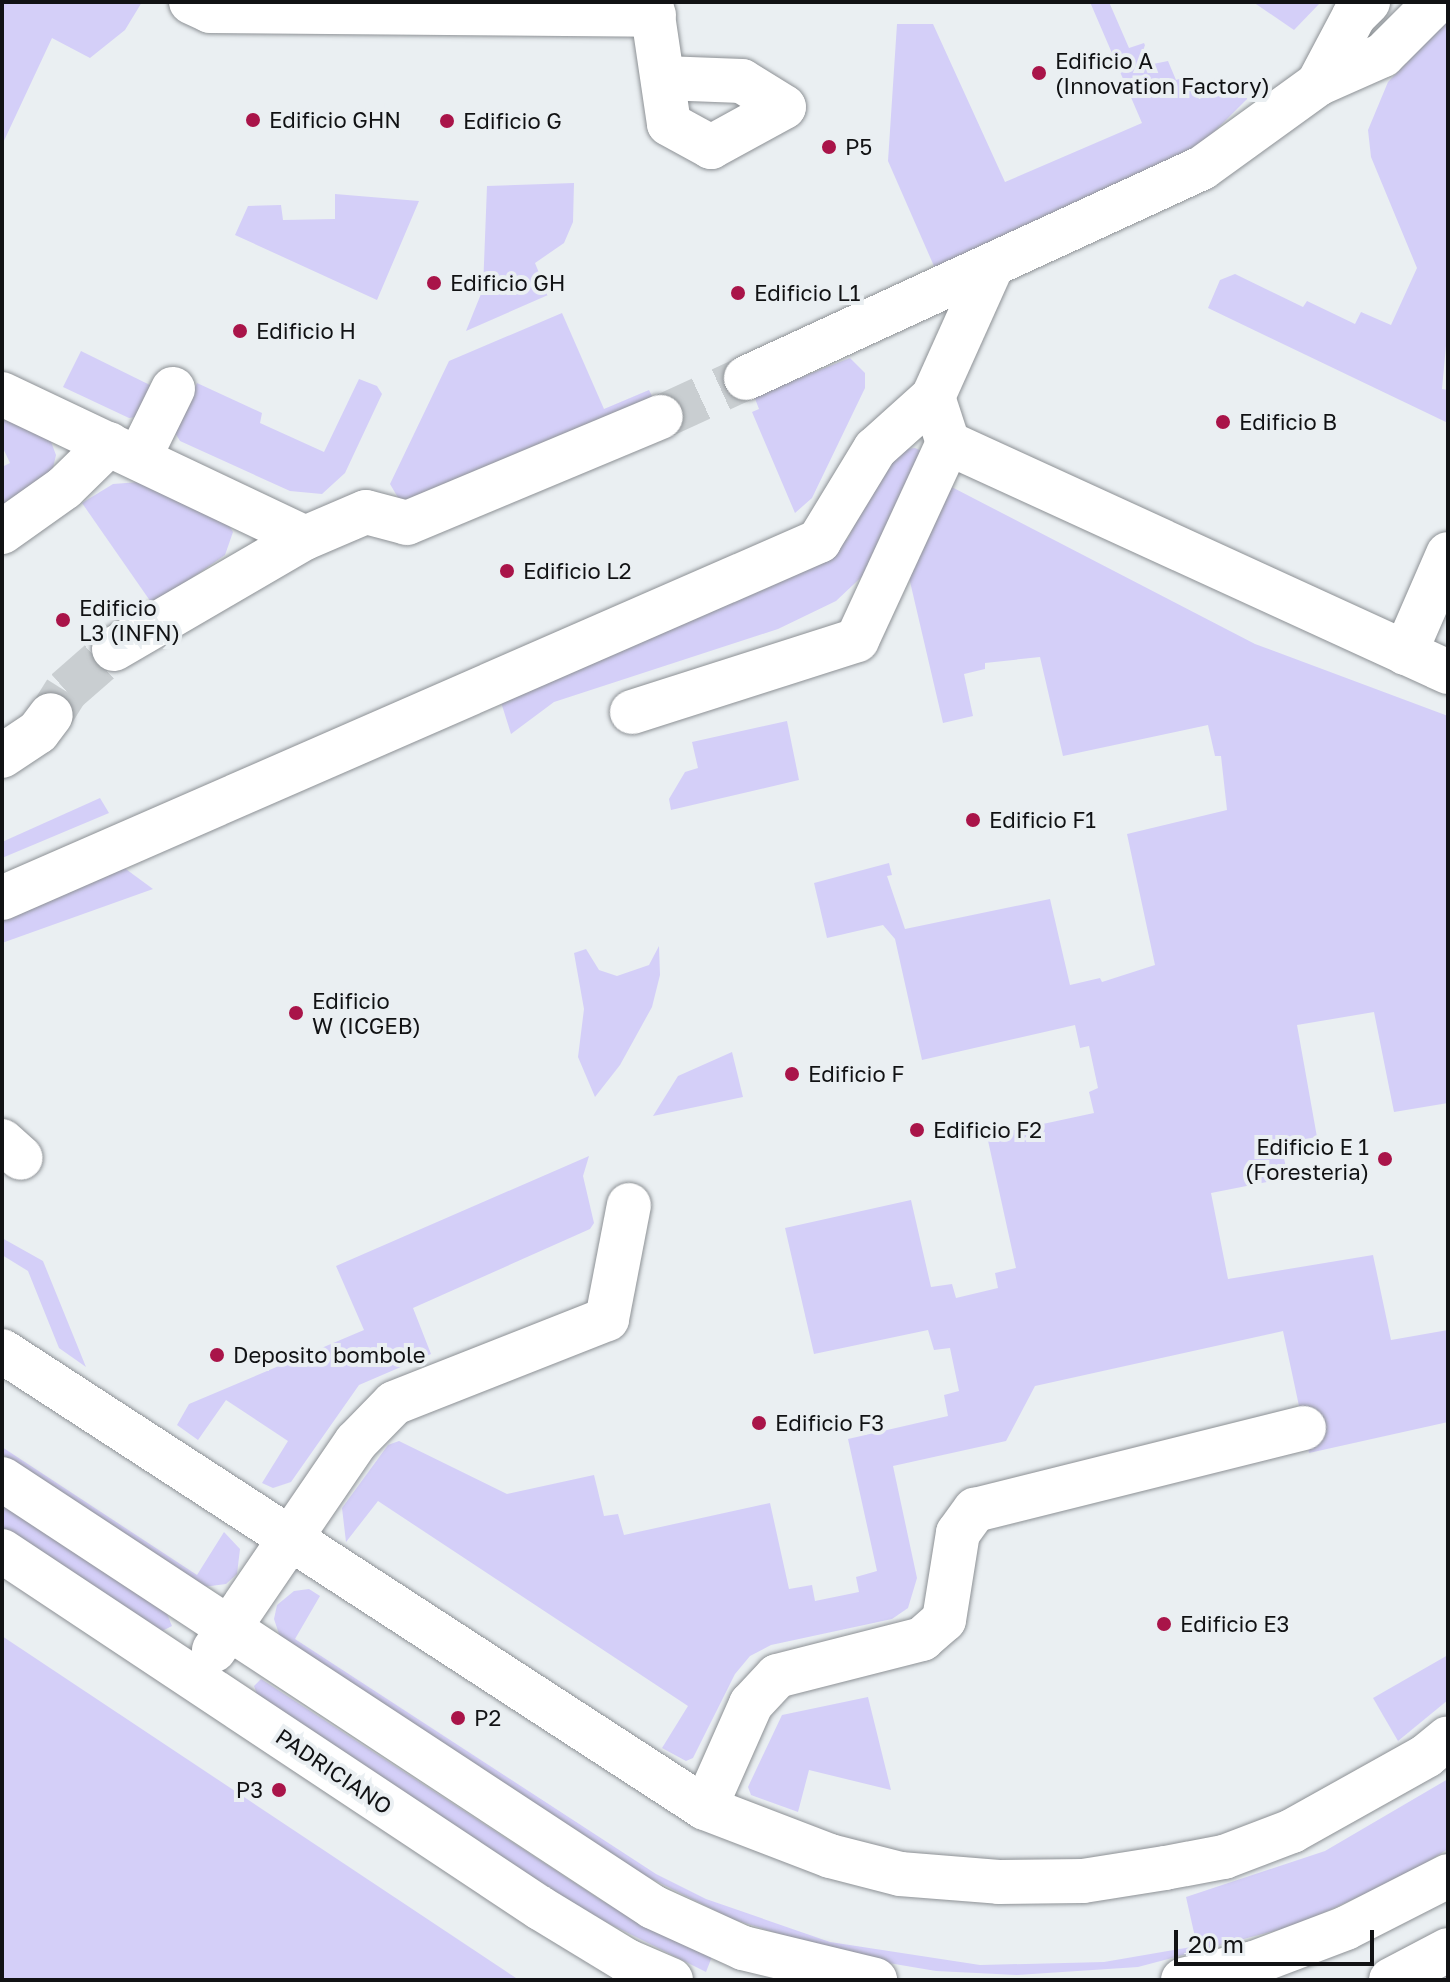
<!DOCTYPE html>
<style>
body{margin:0}
#map{position:relative;width:1450px;height:1982px;overflow:hidden;background:#eaeff2;font-family:"Golos Text",sans-serif}
div>[style]{position:absolute}
.green>*{inset:0;background:#d4cff8}
.minor-tunnel>*{height:44px;margin-top:-22px;transform-origin:0;background:repeating-linear-gradient(90deg,#c9ced1 0 44px,transparent 0 66px)}
.roads{filter:drop-shadow(0 0 2px #8d9195) drop-shadow(0 0 2px #8d9195)}
.minor>*{height:44px;margin:-22px;padding:0 22px;transform-origin:22px;border-radius:22px;background:#fff}
.dots>*{width:22px;height:22px;translate:-50% -50%;box-sizing:border-box;border:4px solid #eaeff2;border-radius:50%}
span{translate:-50% -50%;white-space:nowrap;text-align:center;line-height:1.15;-webkit-text-stroke:8px #eaeff2;paint-order:stroke}
.poi-label{font-size:22px;color:#111214}
.left{translate:0 -50%;text-align:left}
.right{translate:-100% -50%;text-align:right}
.street-label{font-size:22px;color:#111214}
.frame{position:absolute;inset:0;border:4px solid #111214;pointer-events:none}
.scale{position:absolute;left:1174px;top:1930px;width:200px;height:36px;box-sizing:border-box;border:4px solid #111214;border-top:0;padding-left:10px;font-size:24px;line-height:28px;white-space:nowrap;color:#111214;-webkit-text-stroke:6px #eaeff2;paint-order:stroke}
</style>
<div id="map">
<div class="green">
<div style="clip-path:polygon(2px 2px,142px 2px,125px 30px,90px 58px,52px 38px,2px 145px)"></div>
<div style="clip-path:polygon(1090px 2px,1109px 2px,1129px 48px,1144px 43px,1153px 64px,1168px 61px,1176px 80px,1188px 76px,1199px 99px,1249px 78px,1247px 99px,1201px 145px,937px 273px,888px 161px,897px 24px,933px 24px,1005px 182px,1142px 123px)"></div>
<div style="clip-path:polygon(1253px 2px,1321px 2px,1294px 30px)"></div>
<div style="clip-path:polygon(1448px 20px,1448px 324px,1442px 389px,1448px 390px,1448px 423px,1208px 308px,1220px 280px,1235px 274px,1303px 307px,1307px 301px,1355px 324px,1361px 312px,1391px 325px,1417px 268px,1371px 157px,1368px 130px,1388px 82px)"></div>
<div style="clip-path:polygon(574px 183px,573px 222px,564px 243px,535px 263px,548px 295px,466px 331px,483px 289px,487px 186px)"></div>
<div style="clip-path:polygon(335px 194px,419px 201px,377px 300px,235px 235px,248px 206px,281px 205px,283px 220px,335px 219px)"></div>
<div style="clip-path:polygon(562px 313px,604px 409px,649px 390px,654px 400px,411px 501px,400px 501px,390px 484px,449px 361px)"></div>
<div style="clip-path:polygon(81px 351px,156px 388px,144px 416px,129px 418px,63px 387px)"></div>
<div style="clip-path:polygon(850px 358px,865px 373px,865px 388px,812px 498px,795px 513px,752px 412px,759px 409px,754px 396px)"></div>
<div style="clip-path:polygon(359px 379px,377px 386px,382px 394px,345px 473px,322px 494px,290px 491px,180px 441px,174px 431px,197px 383px,262px 413px,260px 423px,324px 452px)"></div>
<div style="clip-path:polygon(2px 413px,50px 439px,56px 455px,52px 472px,2px 511px,2px 467px,10px 463px,2px 446px)"></div>
<div style="clip-path:polygon(915px 448px,922px 451px,871px 568px,836px 601px,778px 629px,554px 702px,511px 734px,500px 699px,828px 555px,848px 538px,878px 475px,907px 449px)"></div>
<div style="clip-path:polygon(139px 482px,220px 512px,233px 532px,225px 555px,153px 605px,82px 503px,113px 484px)"></div>
<div style="clip-path:polygon(944px 483px,1255px 644px,1448px 716px,1448px 1103px,1394px 1112px,1374px 1012px,1297px 1025px,1317px 1137px,1281px 1143px,1288px 1178px,1211px 1193px,1228px 1279px,1373px 1255px,1391px 1340px,1448px 1330px,1448px 1422px,1309px 1453px,1283px 1331px,1035px 1386px,1006px 1441px,893px 1466px,917px 1578px,908px 1608px,892px 1619px,771px 1645px,750px 1656px,735px 1674px,693px 1758px,686px 1761px,662px 1748px,688px 1706px,378px 1501px,346px 1542px,342px 1508px,388px 1445px,399px 1441px,507px 1494px,594px 1475px,604px 1516px,618px 1514px,624px 1535px,770px 1503px,789px 1589px,812px 1585px,815px 1601px,859px 1592px,856px 1577px,877px 1571px,848px 1439px,948px 1416px,944px 1395px,959px 1391px,950px 1348px,934px 1350px,928px 1330px,814px 1354px,785px 1228px,911px 1200px,931px 1287px,952px 1284px,956px 1298px,998px 1288px,995px 1273px,1016px 1268px,987px 1136px,1094px 1113px,1089px 1092px,1098px 1088px,1089px 1046px,1080px 1048px,1075px 1025px,922px 1060px,895px 939px,883px 925px,827px 938px,814px 883px,889px 863px,892px 875px,887px 876px,905px 929px,1050px 899px,1070px 985px,1100px 978px,1102px 982px,1155px 965px,1127px 834px,1227px 810px,1221px 756px,1215px 756px,1208px 725px,1063px 756px,1040px 657px,985px 663px,985px 669px,964px 674px,973px 716px,943px 723px,908px 573px)"></div>
<div style="clip-path:polygon(787px 721px,799px 780px,671px 810px,669px 799px,685px 772px,698px 768px,692px 742px)"></div>
<div style="clip-path:polygon(100px 798px,109px 813px,2px 858px,2px 842px)"></div>
<div style="clip-path:polygon(119px 864px,153px 889px,2px 943px,2px 913px)"></div>
<div style="clip-path:polygon(659px 946px,660px 975px,652px 1007px,620px 1065px,595px 1097px,578px 1057px,584px 1009px,574px 953px,586px 949px,599px 970px,617px 976px,649px 965px)"></div>
<div style="clip-path:polygon(732px 1052px,743px 1097px,653px 1116px,678px 1076px)"></div>
<div style="clip-path:polygon(589px 1156px,583px 1176px,594px 1223px,590px 1229px,413px 1308px,431px 1354px,359px 1385px,291px 1482px,273px 1488px,262px 1483px,288px 1441px,226px 1400px,198px 1440px,177px 1425px,189px 1404px,364px 1330px,336px 1266px)"></div>
<div style="clip-path:polygon(2px 1238px,43px 1261px,86px 1367px,59px 1348px,28px 1271px,2px 1255px)"></div>
<div style="clip-path:polygon(2px 1447px,197px 1575px,224px 1532px,240px 1549px,237px 1574px,226px 1584px,203px 1587px,2px 1454px)"></div>
<div style="clip-path:polygon(2px 1505px,167px 1614px,172px 1626px,160px 1632px,2px 1527px)"></div>
<div style="clip-path:polygon(309px 1589px,320px 1596px,295px 1639px,656px 1874px,706px 1899px,830px 1942px,980px 1965px,1104px 1962px,1197px 1946px,1186px 1897px,1325px 1851px,1448px 1779px,1448px 1849px,1410px 1873px,1297px 1925px,1138px 1967px,1017px 1975px,936px 1971px,853px 1957px,732px 1919px,632px 1869px,280px 1637px,274px 1619px,277px 1605px,294px 1591px)"></div>
<div style="clip-path:polygon(2px 1636px,519px 1980px,2px 1980px)"></div>
<div style="clip-path:polygon(1448px 1655px,1448px 1700px,1398px 1741px,1373px 1698px)"></div>
<div style="clip-path:polygon(261px 1679px,604px 1902px,713px 1954px,706px 1972px,588px 1913px,258px 1697px,254px 1686px)"></div>
<div style="clip-path:polygon(868px 1697px,891px 1790px,809px 1770px,798px 1812px,751px 1795px,748px 1787px,782px 1715px)"></div>
</div>
<div class="minor-tunnel">
<div style="left:661px;top:417px;width:94px;rotate:-24.6deg"></div>
<div style="left:51px;top:715px;width:28px;rotate:-58deg"></div>
<div style="left:66px;top:691px;width:64px;rotate:-41.2deg"></div>
</div>
<div class="roads">
<div class="minor">
<div style="left:191px;top:2px;width:21px;rotate:25deg"></div>
<div style="left:210px;top:11px;width:444px;rotate:0.5deg"></div>
<div style="left:651px;top:2px;width:123px;rotate:81.6deg"></div>
<div style="left:669px;top:124px;width:48px;rotate:28.7deg"></div>
<div style="left:711px;top:147px;width:83px;rotate:-28.7deg"></div>
<div style="left:784px;top:107px;width:49px;rotate:-148.2deg"></div>
<div style="left:742px;top:81px;width:79px;rotate:-177.8deg"></div>
<div style="left:1318px;top:84px;width:77px;rotate:-62.1deg"></div>
<div style="left:1354px;top:16px;width:20px;rotate:-45deg"></div>
<div style="left:746px;top:378px;width:502px;rotate:-24.73deg"></div>
<div style="left:1202px;top:168px;width:143px;rotate:-35.9deg"></div>
<div style="left:1318px;top:84px;width:71px;rotate:-24deg"></div>
<div style="left:1383px;top:55px;width:75px;rotate:-45deg"></div>
<div style="left:2px;top:394px;width:335px;rotate:25.4deg"></div>
<div style="left:933px;top:397px;width:48px;rotate:71.9deg"></div>
<div style="left:948px;top:443px;width:550px;rotate:24.61deg"></div>
<div style="left:139px;top:458px;width:77px;rotate:-63.8deg"></div>
<div style="left:2px;top:532px;width:76px;rotate:-35.4deg"></div>
<div style="left:64px;top:488px;width:63px;rotate:-44.4deg"></div>
<div style="left:114px;top:649px;width:221px;rotate:-30.2deg"></div>
<div style="left:305px;top:538px;width:66px;rotate:-23.1deg"></div>
<div style="left:366px;top:512px;width:42px;rotate:15deg"></div>
<div style="left:407px;top:523px;width:275px;rotate:-22.7deg"></div>
<div style="left:1405px;top:653px;width:108px;rotate:-66.5deg"></div>
<div style="left:632px;top:712px;width:236px;rotate:-17.7deg"></div>
<div style="left:857px;top:640px;width:217px;rotate:-65.2deg"></div>
<div style="left:2px;top:756px;width:43px;rotate:-33.7deg"></div>
<div style="left:38px;top:732px;width:21px;rotate:-53deg"></div>
<div style="left:2px;top:898px;width:892px;rotate:-23.6deg"></div>
<div style="left:819px;top:541px;width:108px;rotate:-58.7deg"></div>
<div style="left:875px;top:449px;width:78px;rotate:-41.9deg"></div>
<div style="left:933px;top:397px;width:141px;rotate:-65.8deg"></div>
<div style="left:2px;top:1141px;width:25px;rotate:42deg"></div>
<div style="left:2px;top:1351px;width:838px;rotate:33.03deg"></div>
<div style="left:705px;top:1808px;width:134px;rotate:21deg"></div>
<div style="left:830px;top:1856px;width:72px;rotate:14.4deg"></div>
<div style="left:900px;top:1874px;width:99px;rotate:4.6deg"></div>
<div style="left:999px;top:1882px;width:84px;rotate:-0.7deg"></div>
<div style="left:1083px;top:1881px;width:83px;rotate:-9deg"></div>
<div style="left:1165px;top:1868px;width:60px;rotate:-10.6deg"></div>
<div style="left:1224px;top:1857px;width:73px;rotate:-20.9deg"></div>
<div style="left:1292px;top:1831px;width:154px;rotate:-29.2deg"></div>
<div style="left:1426px;top:1756px;width:28px;rotate:-39deg"></div>
<div style="left:2px;top:1479px;width:779px;rotate:33.32deg"></div>
<div style="left:653px;top:1907px;width:99px;rotate:24.5deg"></div>
<div style="left:743px;top:1948px;width:136px;rotate:13.6deg"></div>
<div style="left:2px;top:1551px;width:646px;rotate:33.57deg"></div>
<div style="left:540px;top:1908px;width:102px;rotate:31.3deg"></div>
<div style="left:627px;top:1961px;width:48px;rotate:23.4deg"></div>
<div style="left:214px;top:1650px;width:252px;rotate:-55.7deg"></div>
<div style="left:356px;top:1442px;width:54px;rotate:-45.7deg"></div>
<div style="left:394px;top:1403px;width:229px;rotate:-21.5deg"></div>
<div style="left:607px;top:1319px;width:116px;rotate:-79.1deg"></div>
<div style="left:705px;top:1808px;width:114px;rotate:-66.1deg"></div>
<div style="left:751px;top:1704px;width:38px;rotate:-47deg"></div>
<div style="left:777px;top:1676px;width:150px;rotate:-14.3deg"></div>
<div style="left:922px;top:1639px;width:29px;rotate:-41deg"></div>
<div style="left:944px;top:1620px;width:88px;rotate:-80.9deg"></div>
<div style="left:958px;top:1533px;width:29px;rotate:-54deg"></div>
<div style="left:975px;top:1510px;width:339px;rotate:-14deg"></div>
<div style="left:1183px;top:1980px;width:73px;rotate:-13.5deg"></div>
<div style="left:1254px;top:1963px;width:98px;rotate:-20.8deg"></div>
<div style="left:1346px;top:1928px;width:114px;rotate:-27deg"></div>
<div style="left:1391px;top:1980px;width:64px;rotate:-27.8deg"></div>
</div>
</div>
<div class="dots">
<div style="left:1039px;top:73px;background:#a91449"></div>
<div style="left:253px;top:120px;background:#a91449"></div>
<div style="left:447px;top:121px;background:#a91449"></div>
<div style="left:829px;top:147px;background:#a91449"></div>
<div style="left:434px;top:283px;background:#a91449"></div>
<div style="left:738px;top:293px;background:#a91449"></div>
<div style="left:240px;top:331px;background:#a91449"></div>
<div style="left:1223px;top:422px;background:#a91449"></div>
<div style="left:507px;top:571px;background:#a91449"></div>
<div style="left:63px;top:620px;background:#a91449"></div>
<div style="left:973px;top:820px;background:#a91449"></div>
<div style="left:296px;top:1013px;background:#a91449"></div>
<div style="left:792px;top:1074px;background:#a91449"></div>
<div style="left:917px;top:1130px;background:#a91449"></div>
<div style="left:1385px;top:1159px;background:#a91449"></div>
<div style="left:217px;top:1355px;background:#a91449"></div>
<div style="left:759px;top:1423px;background:#a91449"></div>
<div style="left:1164px;top:1624px;background:#a91449"></div>
<div style="left:458px;top:1718px;background:#a91449"></div>
<div style="left:279px;top:1790px;background:#a91449"></div>
</div>
<div class="poi-label">
<span class="left" style="left:1055px;top:73px">Edificio A<br>(Innovation Factory)</span>
<span class="left" style="left:269px;top:120px">Edificio GHN</span>
<span class="left" style="left:463px;top:121px">Edificio G</span>
<span class="left" style="left:845px;top:147px">P5</span>
<span class="left" style="left:450px;top:283px">Edificio GH</span>
<span class="left" style="left:754px;top:293px">Edificio L1</span>
<span class="left" style="left:256px;top:331px">Edificio H</span>
<span class="left" style="left:1239px;top:422px">Edificio B</span>
<span class="left" style="left:523px;top:571px">Edificio L2</span>
<span class="left" style="left:79px;top:620px">Edificio<br>L3 (INFN)</span>
<span class="left" style="left:989px;top:820px">Edificio F1</span>
<span class="left" style="left:312px;top:1013px">Edificio<br>W (ICGEB)</span>
<span class="left" style="left:808px;top:1074px">Edificio F</span>
<span class="left" style="left:933px;top:1130px">Edificio F2</span>
<span class="right" style="left:1369px;top:1159px">Edificio E 1<br>(Foresteria)</span>
<span class="left" style="left:233px;top:1355px">Deposito bombole</span>
<span class="left" style="left:775px;top:1423px">Edificio F3</span>
<span class="left" style="left:1180px;top:1624px">Edificio E3</span>
<span class="left" style="left:474px;top:1718px">P2</span>
<span class="right" style="left:263px;top:1790px">P3</span>
</div>
<div class="street-label">
<span style="left:334px;top:1771px;rotate:34deg">PADRICIANO</span>
</div>
<div class="frame"></div>
<div class="scale">20 m</div>
</div>
